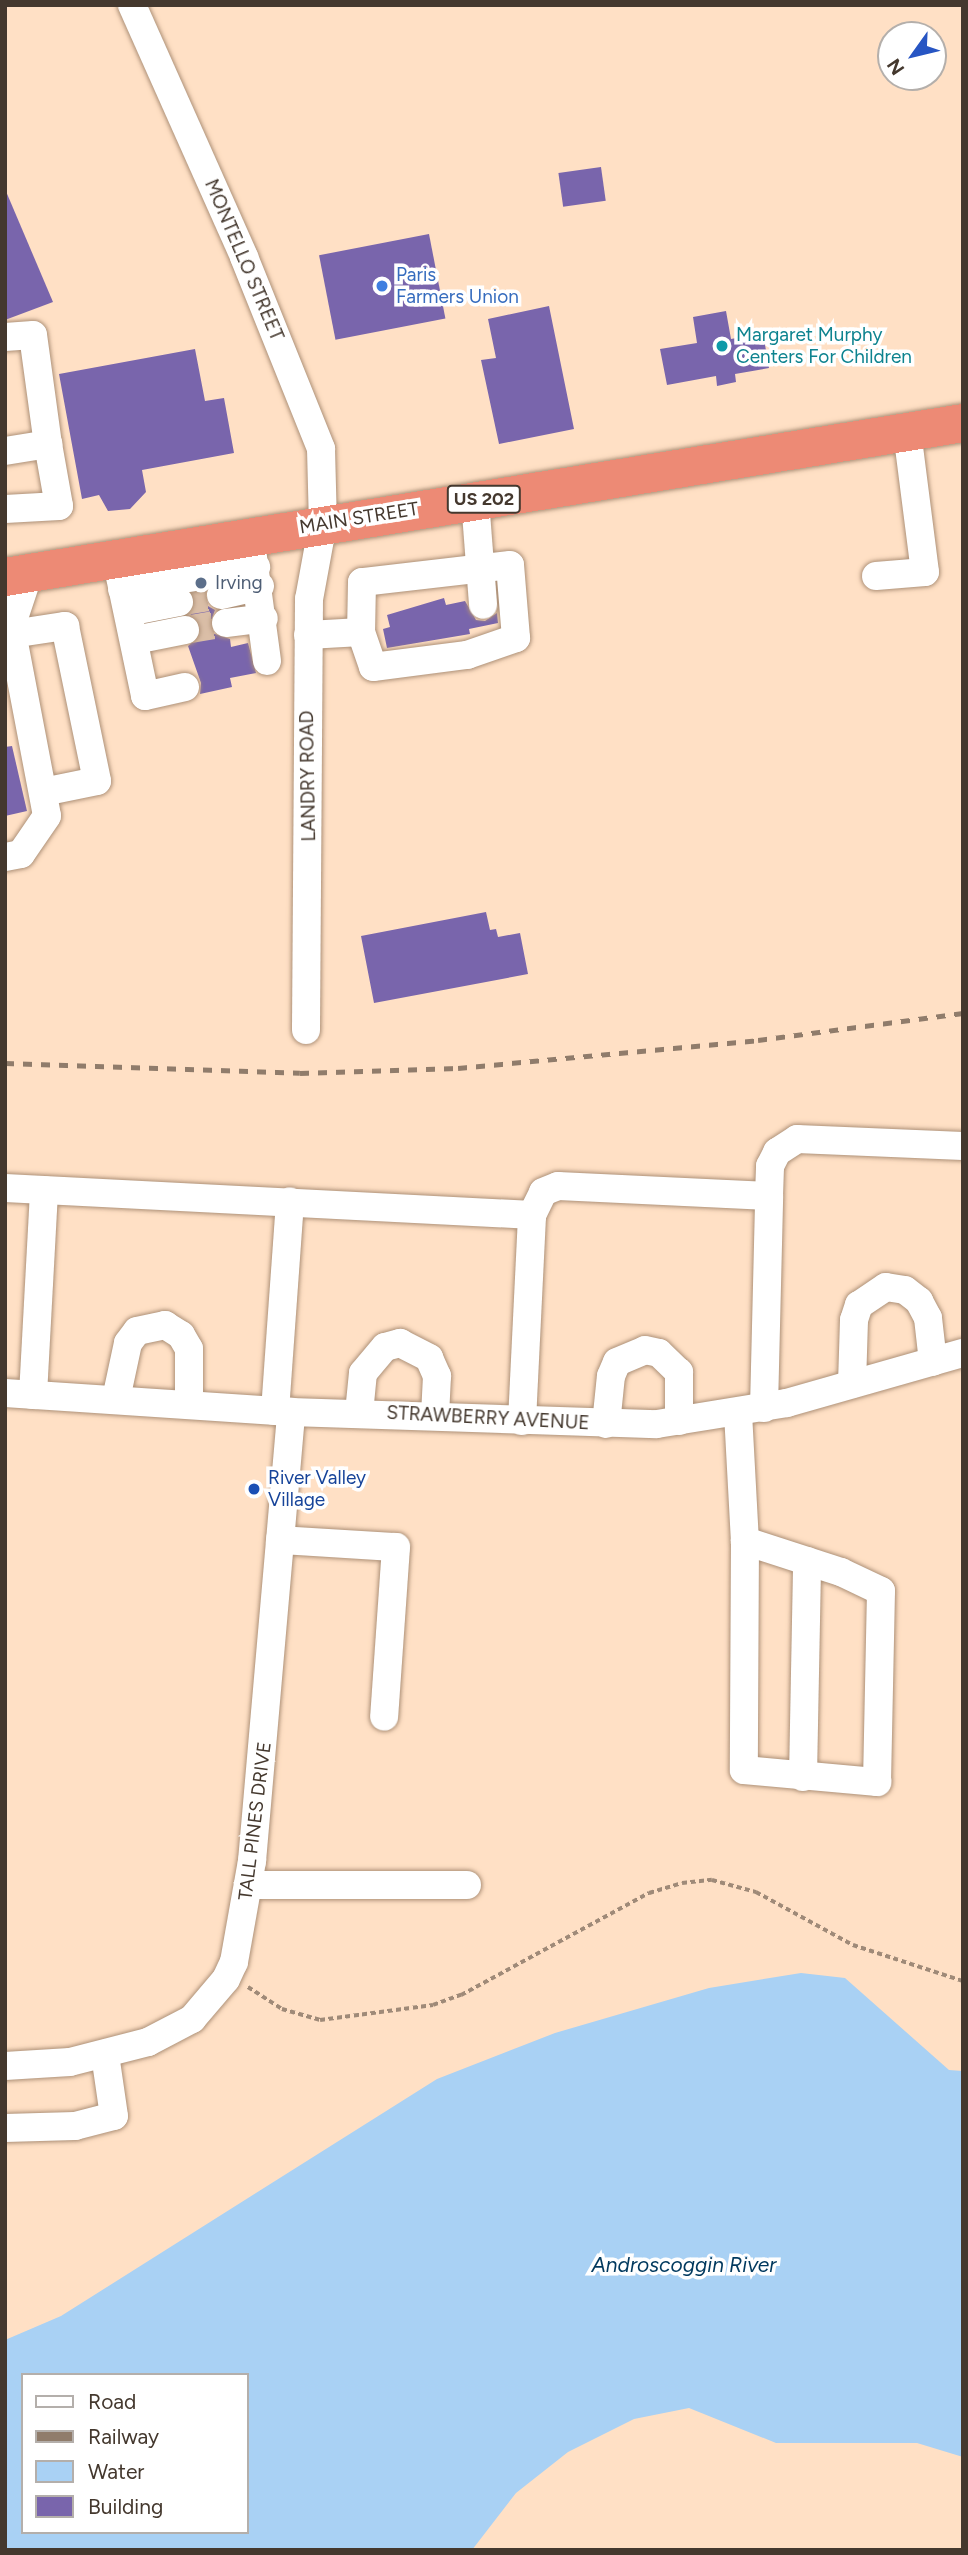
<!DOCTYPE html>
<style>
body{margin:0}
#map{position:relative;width:968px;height:2555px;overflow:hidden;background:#ffe0c5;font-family:Figtree,sans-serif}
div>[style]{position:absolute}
.water>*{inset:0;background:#a9d1f4}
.building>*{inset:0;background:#7965ac;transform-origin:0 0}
.minor-tunnel>*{height:28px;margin-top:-14px;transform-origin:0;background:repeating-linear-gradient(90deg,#dabea7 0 28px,transparent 0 42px)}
.path>*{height:3.5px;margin-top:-1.75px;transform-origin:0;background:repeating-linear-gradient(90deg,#9f8a78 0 5px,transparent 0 8.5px)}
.roads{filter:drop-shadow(0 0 2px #ae9178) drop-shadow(0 0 2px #ae9178)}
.minor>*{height:28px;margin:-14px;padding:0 14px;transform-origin:14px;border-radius:14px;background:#fff}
.highway>*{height:38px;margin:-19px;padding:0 19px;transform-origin:19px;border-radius:19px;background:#ed8a75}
.rail>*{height:5px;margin-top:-2.5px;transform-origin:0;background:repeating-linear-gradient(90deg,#907c6b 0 9px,transparent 0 18px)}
.dots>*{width:19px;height:19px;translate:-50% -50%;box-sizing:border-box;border:4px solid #fff;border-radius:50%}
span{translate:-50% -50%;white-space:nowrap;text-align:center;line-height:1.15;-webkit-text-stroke:7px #fff;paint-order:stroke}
.shield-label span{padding:2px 5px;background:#fff;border:2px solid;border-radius:5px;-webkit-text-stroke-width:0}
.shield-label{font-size:18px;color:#44382e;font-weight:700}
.street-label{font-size:19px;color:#44382e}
.shop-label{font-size:19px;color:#366cbe}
.left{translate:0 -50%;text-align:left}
.culture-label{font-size:19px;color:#0d838f}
.service-label{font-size:19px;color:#4e5e75}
.transit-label{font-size:19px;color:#164399}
.water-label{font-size:21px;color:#01395e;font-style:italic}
.frame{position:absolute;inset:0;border:7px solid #44382e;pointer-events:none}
.legend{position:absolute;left:21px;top:2373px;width:228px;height:161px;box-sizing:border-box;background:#fff;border:2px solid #b4afab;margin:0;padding:9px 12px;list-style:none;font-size:21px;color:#44382e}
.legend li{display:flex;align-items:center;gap:14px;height:35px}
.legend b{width:35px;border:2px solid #b4afab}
.north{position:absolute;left:877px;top:21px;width:70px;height:70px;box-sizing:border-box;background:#fff;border:2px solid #b4afab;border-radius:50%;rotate:236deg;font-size:19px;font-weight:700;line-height:28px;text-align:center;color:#44382e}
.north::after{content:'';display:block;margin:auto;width:24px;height:32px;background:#2755c3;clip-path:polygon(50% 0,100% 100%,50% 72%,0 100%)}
</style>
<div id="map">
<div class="water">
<div style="clip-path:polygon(evenodd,801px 1973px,845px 1978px,949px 2070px,963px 2071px,963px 2457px,917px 2443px,776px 2443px,689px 2408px,634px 2419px,568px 2452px,516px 2493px,472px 2550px,5px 2550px,5px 2340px,61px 2316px,437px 2079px,555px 2033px,709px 1988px,801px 1973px,23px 2375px,247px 2375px,247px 2532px,23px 2532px,23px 2375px)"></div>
</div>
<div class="building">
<div style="left:601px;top:167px;width:34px;height:43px;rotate:82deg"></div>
<div style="clip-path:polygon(5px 189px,53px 302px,5px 320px)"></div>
<div style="left:429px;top:234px;width:86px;height:112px;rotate:79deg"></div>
<div style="clip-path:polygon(549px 306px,574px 429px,499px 444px,481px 360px,496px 358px,488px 319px)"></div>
<div style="clip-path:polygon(726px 311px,731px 339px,763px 333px,769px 368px,735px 374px,736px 382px,717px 386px,716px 376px,667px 385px,660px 349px,697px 343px,693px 317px)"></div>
<div style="clip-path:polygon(195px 349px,205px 401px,224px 398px,234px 453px,142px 470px,146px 492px,130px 509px,108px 511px,99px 495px,82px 499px,59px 374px)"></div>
<div style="clip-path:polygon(205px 592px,208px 606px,215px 610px,210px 624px,212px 633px,230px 639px,231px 647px,248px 643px,256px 673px,230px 678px,232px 687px,200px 694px,201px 683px,188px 646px,201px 635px,198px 620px,190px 614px,195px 607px,193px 594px)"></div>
<div style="clip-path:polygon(444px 598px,446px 605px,465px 601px,476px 620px,485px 621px,497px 613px,498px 623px,469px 629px,470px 634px,387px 648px,383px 629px,390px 627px,387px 615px)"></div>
<div style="clip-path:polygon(12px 746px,27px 811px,5px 816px,5px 747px)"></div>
<div style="clip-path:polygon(486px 912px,490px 930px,496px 929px,498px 937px,520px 933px,528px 974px,374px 1003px,361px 936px)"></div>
</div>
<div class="minor-tunnel">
<div style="left:179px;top:602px;width:43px;rotate:-9.5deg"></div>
<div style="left:185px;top:630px;width:42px;rotate:-9.7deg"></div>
</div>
<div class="path">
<div style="left:248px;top:1987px;width:40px;rotate:32.9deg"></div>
<div style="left:282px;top:2009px;width:40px;rotate:16deg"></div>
<div style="left:320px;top:2020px;width:114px;rotate:-7.6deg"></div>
<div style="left:433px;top:2005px;width:30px;rotate:-20deg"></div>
<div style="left:461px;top:1995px;width:214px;rotate:-28.5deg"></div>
<div style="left:649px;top:1893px;width:34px;rotate:-17deg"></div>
<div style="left:682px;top:1883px;width:30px;rotate:-6deg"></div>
<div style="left:712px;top:1880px;width:46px;rotate:15.3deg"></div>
<div style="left:756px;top:1892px;width:111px;rotate:28.7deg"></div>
<div style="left:853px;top:1945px;width:116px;rotate:18.1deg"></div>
</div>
<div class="roads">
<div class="minor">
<div style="left:132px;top:5px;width:276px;rotate:66deg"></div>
<div style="left:244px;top:257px;width:207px;rotate:68.1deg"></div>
<div style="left:321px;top:449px;width:74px;rotate:88.5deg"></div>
<div style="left:323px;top:523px;width:77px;rotate:100.4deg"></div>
<div style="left:309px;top:599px;width:431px;rotate:90.4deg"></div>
<div style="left:5px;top:337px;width:28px;rotate:-4deg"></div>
<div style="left:33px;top:335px;width:110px;rotate:82.2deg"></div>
<div style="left:5px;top:451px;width:44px;rotate:-9.2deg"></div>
<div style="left:48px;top:444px;width:63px;rotate:79.9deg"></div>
<div style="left:59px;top:506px;width:54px;rotate:176.8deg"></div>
<div style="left:475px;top:500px;width:105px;rotate:85.6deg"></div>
<div style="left:252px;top:550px;width:112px;rotate:82.3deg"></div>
<div style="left:116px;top:558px;width:141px;rotate:78.1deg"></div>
<div style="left:145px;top:696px;width:41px;rotate:-12.7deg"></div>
<div style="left:876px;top:576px;width:49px;rotate:-4.7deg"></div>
<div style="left:925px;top:572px;width:142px;rotate:-97.3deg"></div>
<div style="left:122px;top:589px;width:136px;rotate:-9.3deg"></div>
<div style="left:221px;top:595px;width:40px;rotate:-13deg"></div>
<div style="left:128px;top:612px;width:52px;rotate:-11.1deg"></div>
<div style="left:5px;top:620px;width:9px;rotate:49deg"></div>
<div style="left:11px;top:627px;width:192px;rotate:79.2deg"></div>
<div style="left:47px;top:816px;width:46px;rotate:124.4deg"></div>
<div style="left:21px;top:854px;width:16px;rotate:169deg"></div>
<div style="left:226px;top:623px;width:38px;rotate:-7deg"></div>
<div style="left:11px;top:627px;width:57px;rotate:-71.6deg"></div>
<div style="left:12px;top:634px;width:54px;rotate:-8.6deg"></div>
<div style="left:65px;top:626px;width:158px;rotate:78.3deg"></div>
<div style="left:97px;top:781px;width:55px;rotate:168.5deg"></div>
<div style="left:308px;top:635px;width:53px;rotate:-3.2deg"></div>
<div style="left:361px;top:632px;width:37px;rotate:71deg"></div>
<div style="left:373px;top:667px;width:95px;rotate:-7.3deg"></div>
<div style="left:467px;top:655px;width:52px;rotate:-19.1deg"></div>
<div style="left:516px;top:638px;width:73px;rotate:-94.7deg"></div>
<div style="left:510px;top:565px;width:149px;rotate:173.4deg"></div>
<div style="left:362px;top:582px;width:50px;rotate:91.1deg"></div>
<div style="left:135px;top:640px;width:51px;rotate:-11.3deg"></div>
<div style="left:5px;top:1188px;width:528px;rotate:2.93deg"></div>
<div style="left:532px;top:1215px;width:25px;rotate:-64deg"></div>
<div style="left:543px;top:1192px;width:16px;rotate:-22deg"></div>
<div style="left:558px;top:1186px;width:211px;rotate:2.7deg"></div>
<div style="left:769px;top:1196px;width:30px;rotate:-88deg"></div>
<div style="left:770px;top:1166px;width:16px;rotate:-63deg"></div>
<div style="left:777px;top:1152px;width:24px;rotate:-33deg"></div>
<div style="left:797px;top:1139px;width:166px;rotate:2.4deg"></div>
<div style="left:852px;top:1384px;width:64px;rotate:-88.2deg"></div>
<div style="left:854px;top:1320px;width:16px;rotate:-72deg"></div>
<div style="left:859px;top:1305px;width:32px;rotate:-34deg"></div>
<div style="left:886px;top:1287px;width:19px;rotate:9deg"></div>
<div style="left:905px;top:1290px;width:18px;rotate:38deg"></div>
<div style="left:919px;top:1301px;width:19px;rotate:62deg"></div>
<div style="left:928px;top:1318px;width:44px;rotate:83.5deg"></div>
<div style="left:5px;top:1393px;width:287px;rotate:3.8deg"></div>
<div style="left:291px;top:1412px;width:366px;rotate:1.9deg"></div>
<div style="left:657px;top:1424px;width:132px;rotate:-9.2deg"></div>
<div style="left:787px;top:1403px;width:183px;rotate:-15.9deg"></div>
<div style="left:33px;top:1395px;width:205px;rotate:-86.9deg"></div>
<div style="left:116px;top:1399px;width:57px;rotate:-77.9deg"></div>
<div style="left:128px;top:1343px;width:15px;rotate:-53deg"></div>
<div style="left:137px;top:1331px;width:29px;rotate:-12deg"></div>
<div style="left:165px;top:1325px;width:19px;rotate:32deg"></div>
<div style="left:181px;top:1335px;width:16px;rotate:60deg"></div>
<div style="left:189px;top:1349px;width:55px;rotate:90deg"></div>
<div style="left:764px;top:1408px;width:212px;rotate:-88.6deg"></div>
<div style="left:275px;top:1411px;width:210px;rotate:-85.9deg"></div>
<div style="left:359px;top:1413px;width:40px;rotate:-84.3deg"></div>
<div style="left:363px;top:1373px;width:34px;rotate:-50deg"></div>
<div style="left:385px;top:1347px;width:16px;rotate:-15deg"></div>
<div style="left:400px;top:1343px;width:33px;rotate:27deg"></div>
<div style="left:429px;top:1358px;width:20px;rotate:66deg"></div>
<div style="left:437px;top:1376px;width:40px;rotate:92.9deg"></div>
<div style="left:738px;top:1413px;width:128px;rotate:86.9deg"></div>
<div style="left:745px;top:1541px;width:229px;rotate:90.3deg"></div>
<div style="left:744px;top:1770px;width:134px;rotate:5.2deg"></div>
<div style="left:877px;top:1782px;width:191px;rotate:-88.8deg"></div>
<div style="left:881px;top:1591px;width:44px;rotate:-154.6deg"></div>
<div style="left:841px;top:1572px;width:101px;rotate:-162.1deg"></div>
<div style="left:522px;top:1421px;width:206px;rotate:-87.2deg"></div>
<div style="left:606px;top:1424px;width:48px;rotate:-84.1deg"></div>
<div style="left:611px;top:1376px;width:15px;rotate:-67deg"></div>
<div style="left:617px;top:1362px;width:30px;rotate:-23deg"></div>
<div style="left:645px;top:1350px;width:14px;rotate:12deg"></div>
<div style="left:659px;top:1353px;width:28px;rotate:44deg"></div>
<div style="left:679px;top:1372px;width:49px;rotate:90deg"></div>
<div style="left:280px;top:1540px;width:116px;rotate:3.5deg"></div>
<div style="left:396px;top:1547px;width:170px;rotate:94deg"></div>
<div style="left:803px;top:1777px;width:216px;rotate:-88.9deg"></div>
<div style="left:248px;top:1885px;width:219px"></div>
<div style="left:5px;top:2066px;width:65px;rotate:-3.5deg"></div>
<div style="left:70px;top:2062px;width:81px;rotate:-14.4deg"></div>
<div style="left:148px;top:2042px;width:50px;rotate:-27.6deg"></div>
<div style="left:192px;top:2019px;width:52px;rotate:-49.6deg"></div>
<div style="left:226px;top:1979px;width:19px;rotate:-65deg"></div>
<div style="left:234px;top:1962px;width:103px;rotate:-79.9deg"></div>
<div style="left:252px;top:1861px;width:451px;rotate:-85deg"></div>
<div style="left:5px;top:2128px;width:70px;rotate:-1.6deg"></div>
<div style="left:75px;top:2126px;width:40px;rotate:-14.4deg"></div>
<div style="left:114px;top:2116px;width:63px;rotate:-98.3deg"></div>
</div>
<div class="highway">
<div style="left:5px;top:577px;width:970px;rotate:-9.13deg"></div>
</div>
</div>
<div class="rail">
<div style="left:5px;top:1063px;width:295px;rotate:1.9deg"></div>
<div style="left:300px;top:1073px;width:158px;rotate:-1.8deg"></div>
<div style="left:458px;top:1068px;width:301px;rotate:-5.3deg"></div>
<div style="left:758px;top:1040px;width:207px;rotate:-7.5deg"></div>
</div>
<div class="dots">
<div style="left:382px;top:286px;background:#3f7fe0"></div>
<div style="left:722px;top:346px;background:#0f9aa8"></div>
<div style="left:201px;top:583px;background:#5c6f8a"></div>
<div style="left:254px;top:1489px;background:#1a4fb4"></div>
</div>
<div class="shield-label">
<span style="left:484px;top:499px">US 202</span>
</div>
<div class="street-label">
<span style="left:244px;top:260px;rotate:67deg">MONTELLO STREET</span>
<span style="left:359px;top:518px;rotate:-9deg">MAIN STREET</span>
<span style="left:308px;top:776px;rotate:-91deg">LANDRY ROAD</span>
<span style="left:488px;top:1418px;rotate:3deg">STRAWBERRY AVENUE</span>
<span style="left:255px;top:1821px;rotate:-83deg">TALL PINES DRIVE</span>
</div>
<div class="shop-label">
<span class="left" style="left:396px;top:286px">Paris<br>Farmers Union</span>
</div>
<div class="culture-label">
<span class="left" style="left:736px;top:346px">Margaret Murphy<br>Centers For Children</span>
</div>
<div class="service-label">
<span class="left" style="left:215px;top:583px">Irving</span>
</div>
<div class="transit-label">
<span class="left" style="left:268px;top:1489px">River Valley<br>Village</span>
</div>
<div class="water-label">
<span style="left:684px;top:2265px">Androscoggin River</span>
</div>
<div class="frame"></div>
<ul class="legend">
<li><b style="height:9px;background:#fff"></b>Road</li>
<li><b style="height:9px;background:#907c6b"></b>Railway</li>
<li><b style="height:19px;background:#a9d1f4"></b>Water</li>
<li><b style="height:19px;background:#7965ac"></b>Building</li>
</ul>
<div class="north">N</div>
</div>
